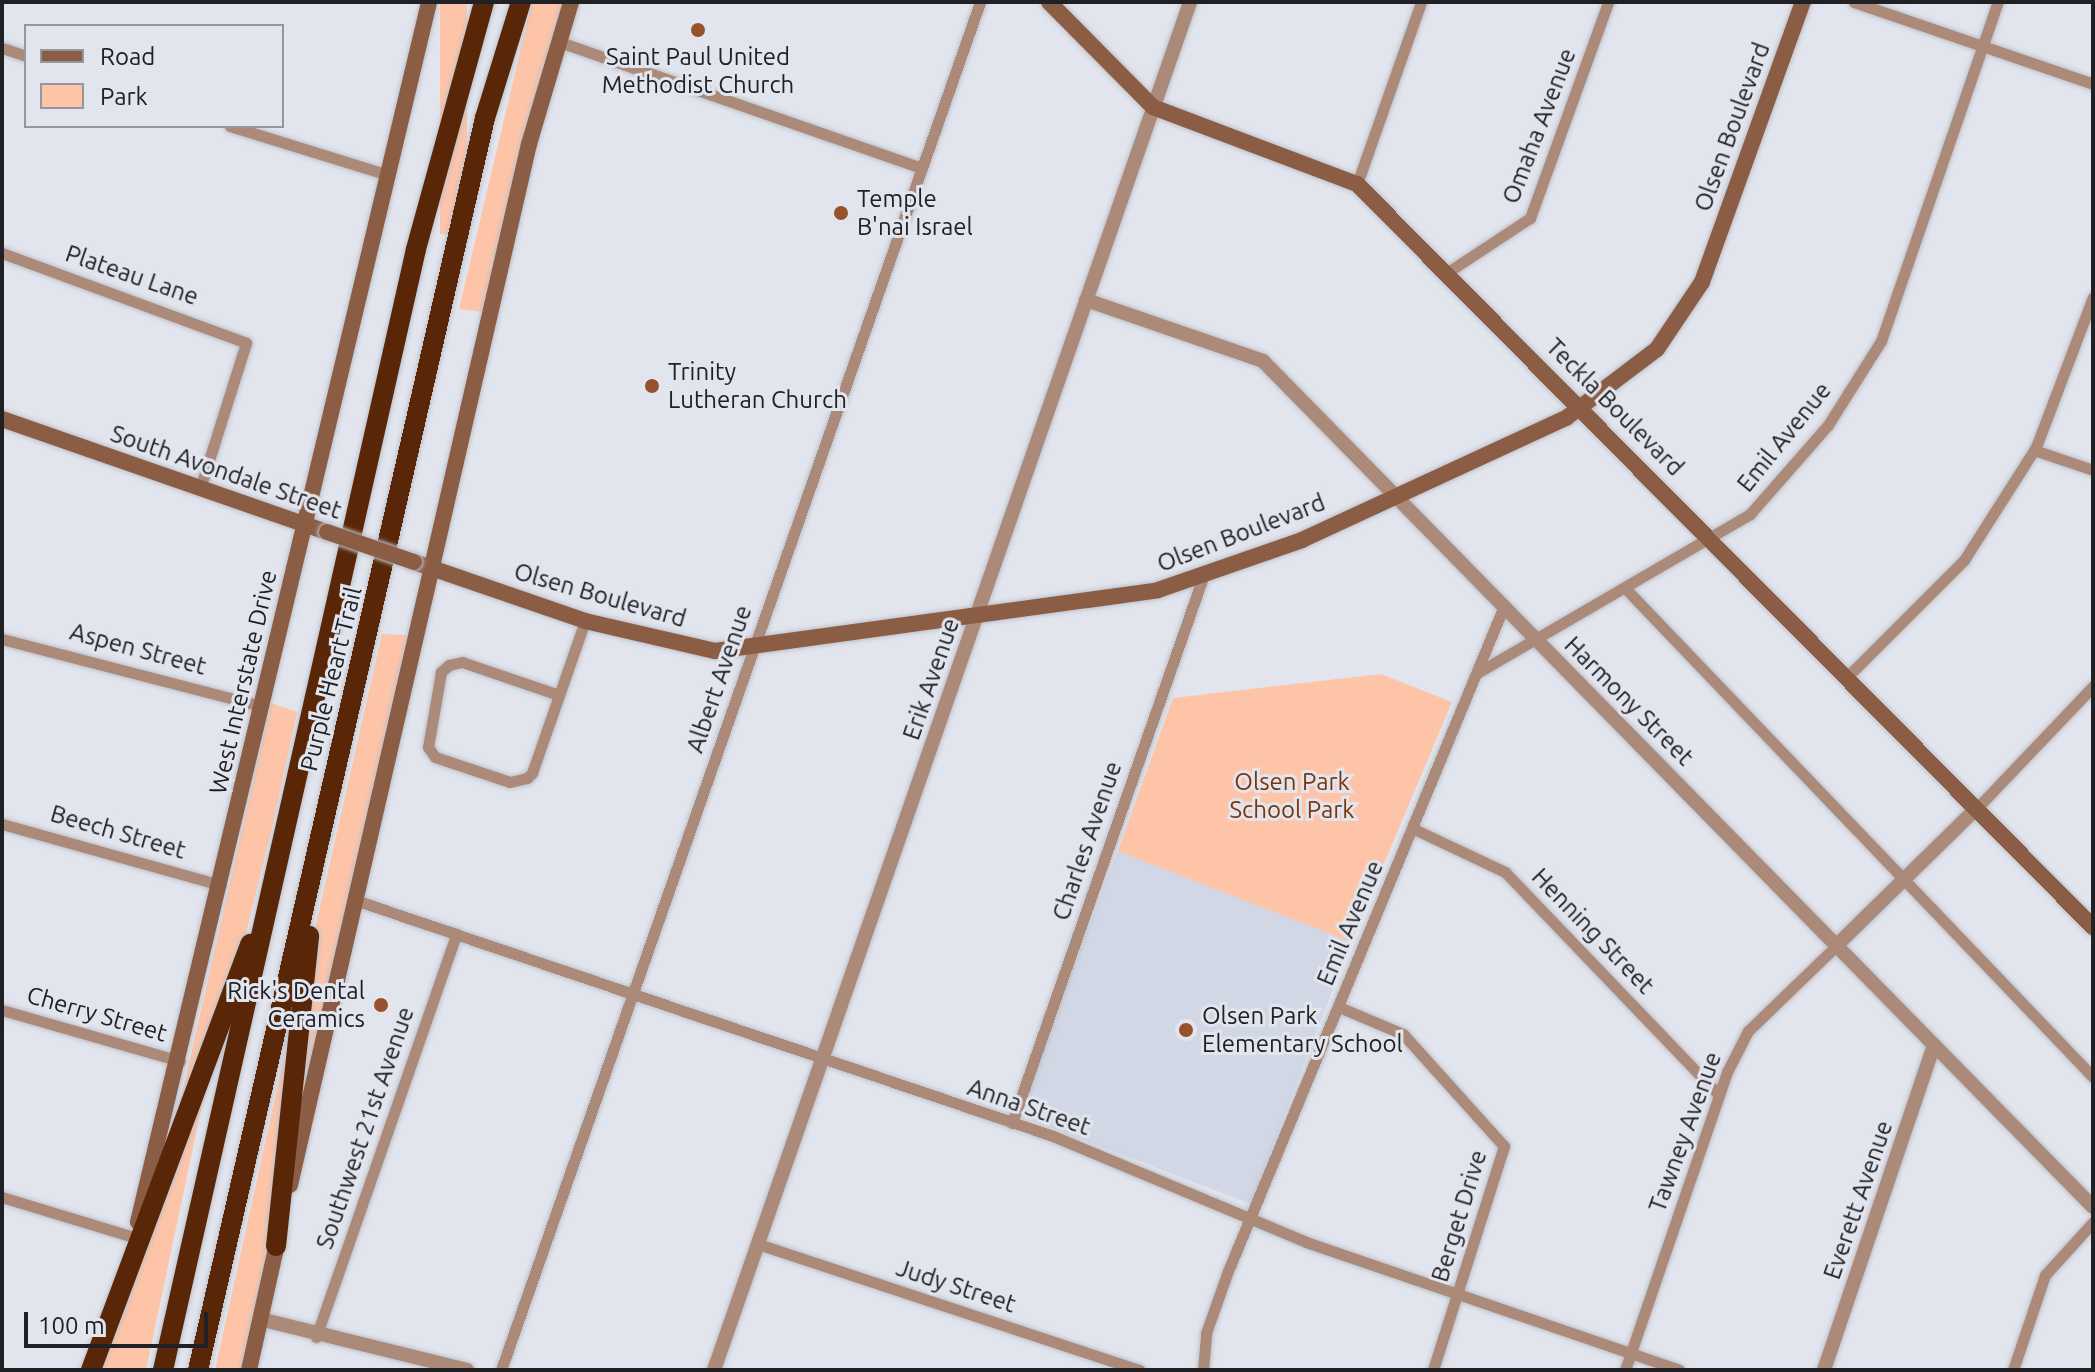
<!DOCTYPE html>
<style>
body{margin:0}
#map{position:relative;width:2095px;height:1372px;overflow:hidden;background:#e2e5ee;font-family:Ubuntu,sans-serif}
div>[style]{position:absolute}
.built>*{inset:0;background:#d2d7e6;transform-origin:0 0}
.green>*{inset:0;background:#fec4a7;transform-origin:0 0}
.roads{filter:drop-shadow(0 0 2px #bfc2ca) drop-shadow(0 0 2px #bfc2ca)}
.minor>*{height:11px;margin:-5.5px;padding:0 5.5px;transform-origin:5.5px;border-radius:5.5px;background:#ab8a79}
.tertiary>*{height:14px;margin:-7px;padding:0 7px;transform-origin:7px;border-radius:7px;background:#ab8a79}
.secondary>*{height:16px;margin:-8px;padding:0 8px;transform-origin:8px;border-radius:8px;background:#8c5d45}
.motorway>*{height:20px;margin:-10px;padding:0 10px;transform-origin:10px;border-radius:10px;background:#592607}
.bridges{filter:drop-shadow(0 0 2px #bfc2ca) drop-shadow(0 0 2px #bfc2ca)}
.secondary-bridge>*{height:16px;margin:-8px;padding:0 8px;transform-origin:8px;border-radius:8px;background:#8c5d45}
.dots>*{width:22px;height:22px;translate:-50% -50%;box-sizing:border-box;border:4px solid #e2e5ee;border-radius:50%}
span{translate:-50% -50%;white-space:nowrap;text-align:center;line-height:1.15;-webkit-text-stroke:6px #e2e5ee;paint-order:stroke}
.poi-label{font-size:24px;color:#202124}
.left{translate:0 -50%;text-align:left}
.right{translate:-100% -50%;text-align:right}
.street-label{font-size:24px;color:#202124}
.park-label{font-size:24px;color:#7b370b}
.frame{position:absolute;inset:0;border:4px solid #202124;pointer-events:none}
.legend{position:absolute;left:24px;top:24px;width:260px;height:104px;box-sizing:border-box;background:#e2e5ee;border:2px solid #94979d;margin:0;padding:10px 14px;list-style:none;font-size:24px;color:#202124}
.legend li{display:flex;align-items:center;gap:16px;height:40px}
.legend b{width:40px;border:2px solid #94979d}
.scale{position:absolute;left:24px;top:1312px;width:184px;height:36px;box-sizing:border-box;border:4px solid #202124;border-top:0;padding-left:10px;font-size:24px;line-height:28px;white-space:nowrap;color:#202124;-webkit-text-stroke:6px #e2e5ee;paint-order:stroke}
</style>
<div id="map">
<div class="built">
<div style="left:1118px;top:851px;width:250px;height:282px;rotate:21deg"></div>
</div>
<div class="green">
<div style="left:440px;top:2px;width:27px;height:232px"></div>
<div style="clip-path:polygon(532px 2px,563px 2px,483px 312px,459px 309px)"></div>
<div style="clip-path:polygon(382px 634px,407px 635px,299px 1119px,312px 942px)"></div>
<div style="clip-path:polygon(1381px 674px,1452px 702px,1351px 942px,1118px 851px,1173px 698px)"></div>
<div style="clip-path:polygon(271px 703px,297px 712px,273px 823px,239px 962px,174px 1129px)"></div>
<div style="clip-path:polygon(286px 1048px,272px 1234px,240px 1370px,215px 1370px)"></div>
<div style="clip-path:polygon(206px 1086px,146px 1370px,100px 1370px)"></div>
</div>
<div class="roads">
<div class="minor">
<div style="left:1854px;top:2px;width:253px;rotate:18.9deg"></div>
<div style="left:557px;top:41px;width:386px;rotate:19.2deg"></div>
<div style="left:2px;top:48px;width:25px;rotate:18deg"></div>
<div style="left:230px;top:126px;width:162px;rotate:17.2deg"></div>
<div style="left:1357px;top:184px;width:193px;rotate:-70.6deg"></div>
<div style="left:2px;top:253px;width:260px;rotate:20.2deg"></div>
<div style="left:246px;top:343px;width:153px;rotate:107.5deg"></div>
<div style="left:1448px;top:272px;width:98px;rotate:-33.4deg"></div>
<div style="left:1530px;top:218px;width:230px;rotate:-70.1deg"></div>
<div style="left:2034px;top:450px;width:62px;rotate:18.7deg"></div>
<div style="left:1625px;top:588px;width:677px;rotate:46.26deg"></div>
<div style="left:2px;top:639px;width:268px;rotate:14.5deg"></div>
<div style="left:1477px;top:673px;width:316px;rotate:-30.2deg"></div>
<div style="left:1750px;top:514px;width:118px;rotate:-48.8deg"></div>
<div style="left:1828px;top:425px;width:99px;rotate:-57.8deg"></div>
<div style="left:1881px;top:341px;width:359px;rotate:-71deg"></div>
<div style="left:1848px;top:676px;width:164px;rotate:-45deg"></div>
<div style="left:1964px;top:560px;width:134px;rotate:-57.5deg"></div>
<div style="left:2036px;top:447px;width:160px;rotate:-69.2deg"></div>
<div style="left:559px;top:695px;width:102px;rotate:-161.2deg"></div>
<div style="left:462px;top:662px;width:13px;rotate:167deg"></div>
<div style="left:449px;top:665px;width:11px;rotate:139deg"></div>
<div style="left:441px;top:672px;width:76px;rotate:99.8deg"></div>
<div style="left:428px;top:747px;width:12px;rotate:55deg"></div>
<div style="left:435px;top:757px;width:79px;rotate:18.4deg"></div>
<div style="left:510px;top:782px;width:17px;rotate:-13deg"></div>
<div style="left:527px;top:778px;width:7px;rotate:-45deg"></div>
<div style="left:532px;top:773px;width:161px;rotate:-70.8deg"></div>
<div style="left:1977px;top:808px;width:168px;rotate:-46.4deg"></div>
<div style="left:2px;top:824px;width:227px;rotate:15.6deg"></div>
<div style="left:1414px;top:829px;width:101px;rotate:25.3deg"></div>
<div style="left:1505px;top:872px;width:309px;rotate:46.2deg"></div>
<div style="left:358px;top:901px;width:734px;rotate:18.68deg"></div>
<div style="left:1053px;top:1136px;width:274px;rotate:22.7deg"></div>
<div style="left:1306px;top:1242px;width:394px;rotate:18.9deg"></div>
<div style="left:1339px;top:1007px;width:69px;rotate:22.9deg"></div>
<div style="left:1403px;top:1034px;width:151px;rotate:48deg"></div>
<div style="left:1504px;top:1146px;width:235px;rotate:107.6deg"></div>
<div style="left:2px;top:1010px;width:185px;rotate:16deg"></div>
<div style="left:1012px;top:1123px;width:582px;rotate:-70.72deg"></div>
<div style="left:2px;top:1197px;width:138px;rotate:16.9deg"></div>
<div style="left:758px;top:1244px;width:402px;rotate:18.3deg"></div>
<div style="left:316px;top:1337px;width:427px;rotate:-70.8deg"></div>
<div style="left:501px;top:1370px;width:1449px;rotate:-70.7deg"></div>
<div style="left:1203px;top:1370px;width:37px;rotate:-85deg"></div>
<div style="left:1206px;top:1333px;width:66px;rotate:-70.5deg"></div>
<div style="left:1228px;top:1271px;width:720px;rotate:-67.46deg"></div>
<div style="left:1625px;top:1370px;width:315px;rotate:-71.1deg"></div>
<div style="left:1727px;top:1072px;width:46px;rotate:-62.9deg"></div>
<div style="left:1748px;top:1031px;width:124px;rotate:-44deg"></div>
<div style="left:2013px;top:1370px;width:100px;rotate:-71.4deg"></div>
<div style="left:2045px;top:1275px;width:72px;rotate:-47.8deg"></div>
</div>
<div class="tertiary">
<div style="left:1086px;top:300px;width:187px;rotate:19deg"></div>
<div style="left:1263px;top:361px;width:1185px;rotate:45.55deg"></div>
<div style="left:1837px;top:945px;width:196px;rotate:-44.4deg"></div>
<div style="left:260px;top:1319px;width:213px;rotate:13.8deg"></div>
<div style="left:714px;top:1370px;width:1448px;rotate:-70.81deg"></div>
<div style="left:1824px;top:1370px;width:343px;rotate:-71.3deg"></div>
</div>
<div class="secondary">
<div style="left:1049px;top:2px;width:148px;rotate:45.3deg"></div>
<div style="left:1153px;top:107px;width:218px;rotate:20.7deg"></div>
<div style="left:1357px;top:184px;width:1046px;rotate:45.27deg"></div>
<div style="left:2px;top:419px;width:344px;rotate:19.2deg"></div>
<div style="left:414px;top:562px;width:181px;rotate:19deg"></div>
<div style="left:585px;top:621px;width:133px;rotate:13deg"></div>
<div style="left:715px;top:651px;width:447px;rotate:-7.8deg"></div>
<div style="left:1158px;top:590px;width:152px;rotate:-19.1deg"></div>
<div style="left:1302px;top:540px;width:291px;rotate:-24.8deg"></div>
<div style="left:1566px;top:418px;width:114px;rotate:-37.2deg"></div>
<div style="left:1657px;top:349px;width:81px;rotate:-56.1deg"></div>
<div style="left:1702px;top:282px;width:298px;rotate:-70.2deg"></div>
<div style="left:290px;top:1185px;width:1068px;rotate:-77.07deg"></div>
<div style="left:529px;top:144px;width:148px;rotate:-73.5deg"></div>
<div style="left:138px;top:1222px;width:1254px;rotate:-76.58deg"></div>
<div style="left:249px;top:1370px;width:138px;rotate:-77.5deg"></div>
</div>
<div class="motorway">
<div style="left:276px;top:1246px;width:312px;rotate:-83.9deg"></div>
<div style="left:91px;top:1370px;width:455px;rotate:-69.5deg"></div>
<div style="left:163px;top:1370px;width:1149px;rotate:-77.28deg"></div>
<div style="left:416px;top:249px;width:256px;rotate:-74.6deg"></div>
<div style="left:198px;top:1370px;width:1284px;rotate:-77.09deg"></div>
<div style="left:485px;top:118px;width:121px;rotate:-72.8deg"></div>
</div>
</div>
<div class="bridges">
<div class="secondary-bridge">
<div style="left:327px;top:532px;width:92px;rotate:19deg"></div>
</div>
</div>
<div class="dots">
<div style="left:698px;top:30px;background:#98522b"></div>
<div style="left:841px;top:213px;background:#98522b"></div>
<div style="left:652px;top:386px;background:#98522b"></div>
<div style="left:381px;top:1005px;background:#98522b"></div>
<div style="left:1186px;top:1030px;background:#98522b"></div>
</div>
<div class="poi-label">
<span style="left:698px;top:71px">Saint Paul United<br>Methodist Church</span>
<span class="left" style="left:857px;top:213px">Temple<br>B'nai Israel</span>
<span class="left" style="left:668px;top:386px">Trinity<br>Lutheran Church</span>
<span class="right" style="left:365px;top:1005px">Rick's Dental<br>Ceramics</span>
<span class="left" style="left:1202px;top:1030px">Olsen Park<br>Elementary School</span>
</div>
<div class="street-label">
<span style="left:1539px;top:126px;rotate:-69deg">Omaha Avenue</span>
<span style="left:1732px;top:127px;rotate:-70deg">Olsen Boulevard</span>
<span style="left:132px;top:275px;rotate:19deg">Plateau Lane</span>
<span style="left:1615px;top:407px;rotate:45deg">Teckla Boulevard</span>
<span style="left:1784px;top:437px;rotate:-51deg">Emil Avenue</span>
<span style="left:226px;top:472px;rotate:19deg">South Avondale Street</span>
<span style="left:1241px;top:533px;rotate:-21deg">Olsen Boulevard</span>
<span style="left:600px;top:595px;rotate:16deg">Olsen Boulevard</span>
<span style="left:138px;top:649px;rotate:15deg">Aspen Street</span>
<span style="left:331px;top:679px;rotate:-76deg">Purple Heart Trail</span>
<span style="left:719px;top:679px;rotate:-71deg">Albert Avenue</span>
<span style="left:931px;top:679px;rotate:-71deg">Erik Avenue</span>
<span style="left:243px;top:682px;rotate:-77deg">West Interstate Drive</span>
<span style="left:1629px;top:701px;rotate:45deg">Harmony Street</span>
<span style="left:118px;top:832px;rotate:16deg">Beech Street</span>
<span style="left:1087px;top:841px;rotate:-71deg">Charles Avenue</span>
<span style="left:1350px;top:923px;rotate:-67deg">Emil Avenue</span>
<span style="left:1593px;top:931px;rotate:46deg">Henning Street</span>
<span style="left:97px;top:1014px;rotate:16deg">Cherry Street</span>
<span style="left:1029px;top:1107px;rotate:19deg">Anna Street</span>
<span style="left:365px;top:1128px;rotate:-71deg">Southwest 21st Avenue</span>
<span style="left:1685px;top:1132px;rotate:-70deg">Tawney Avenue</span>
<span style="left:1858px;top:1200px;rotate:-71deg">Everett Avenue</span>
<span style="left:1459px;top:1216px;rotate:-73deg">Berget Drive</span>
<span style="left:956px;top:1286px;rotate:18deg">Judy Street</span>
</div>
<div class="park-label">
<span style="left:1292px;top:796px">Olsen Park<br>School Park</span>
</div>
<div class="frame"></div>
<ul class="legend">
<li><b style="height:10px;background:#8c5d45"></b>Road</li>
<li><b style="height:22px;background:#fec4a7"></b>Park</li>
</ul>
<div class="scale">100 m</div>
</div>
